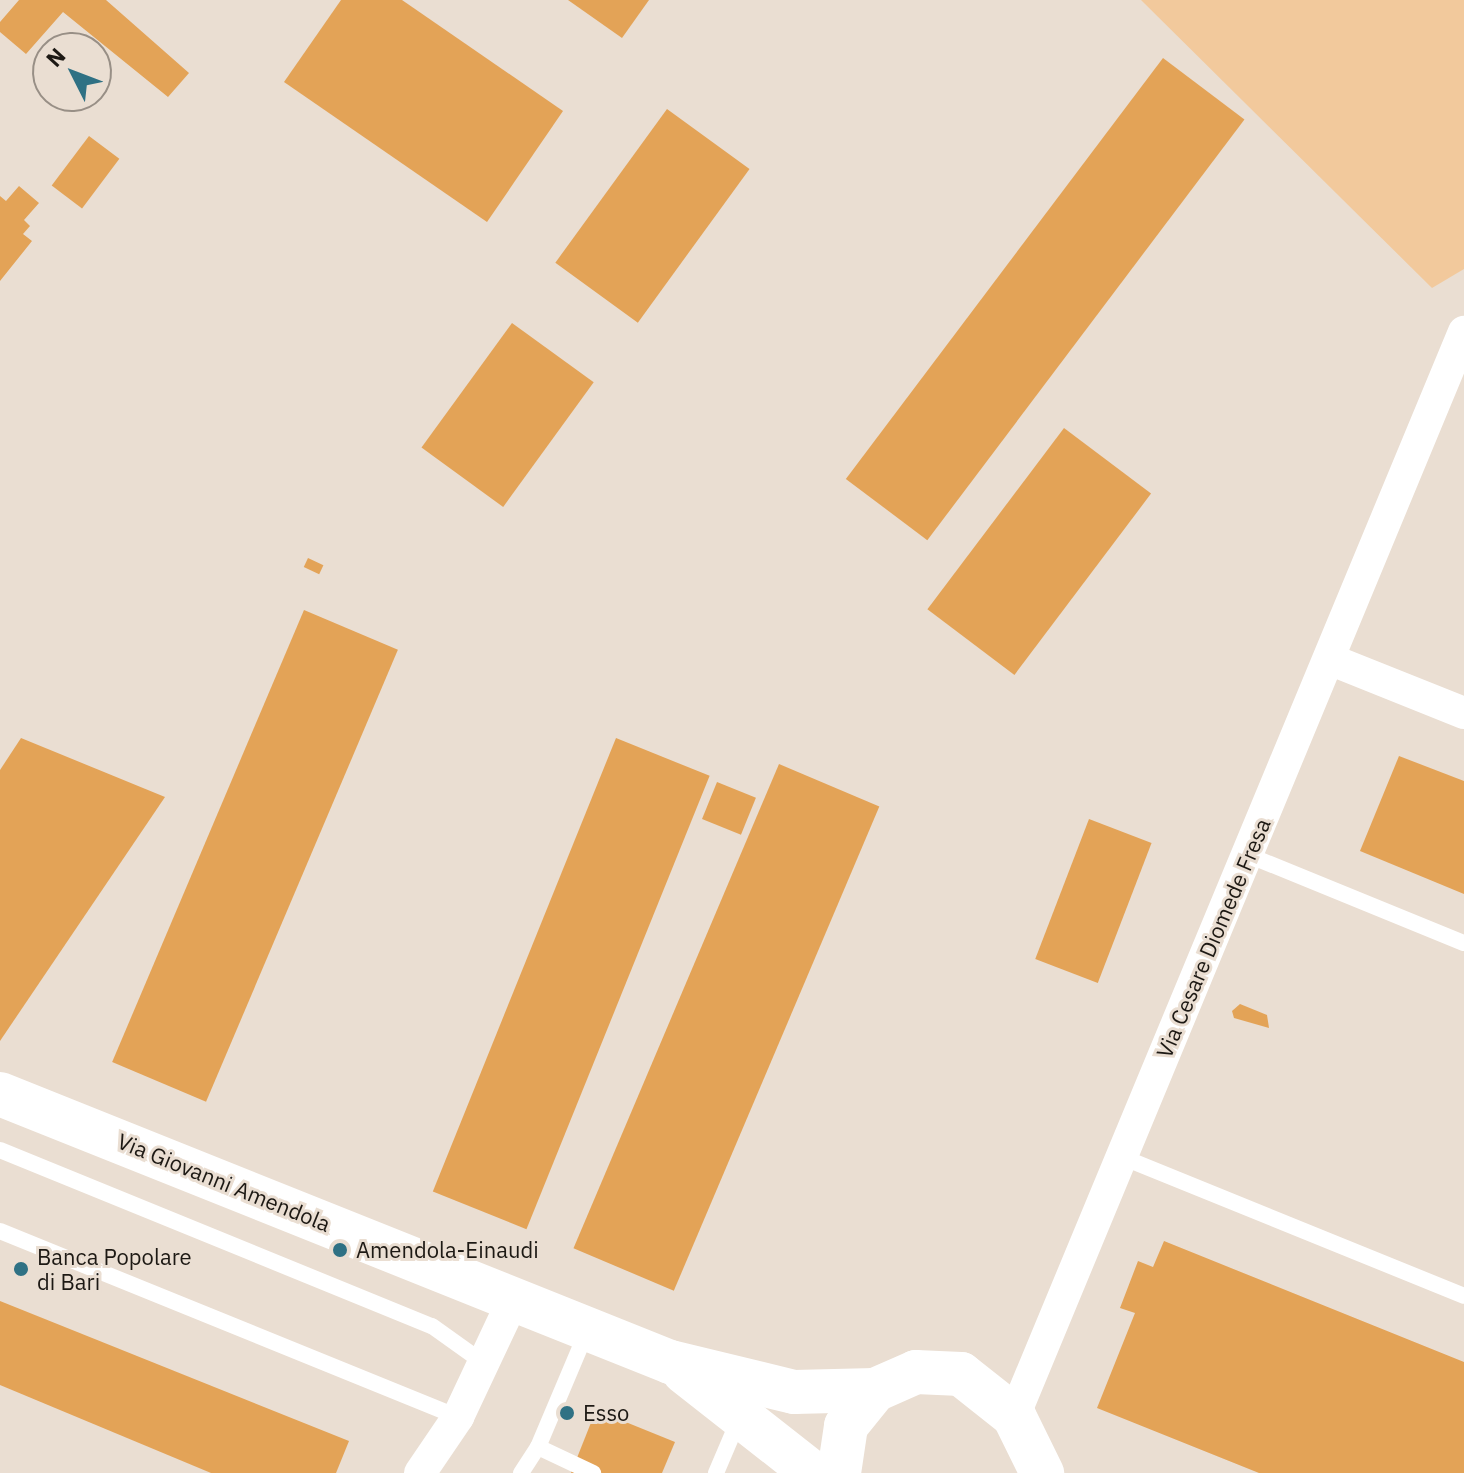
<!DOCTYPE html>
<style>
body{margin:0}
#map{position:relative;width:1464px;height:1473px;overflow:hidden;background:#eaded2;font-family:"IBM Plex Sans",sans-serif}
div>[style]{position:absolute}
.green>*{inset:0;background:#f2c99c}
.building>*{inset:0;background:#e3a357;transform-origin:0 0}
.service>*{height:16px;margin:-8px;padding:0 8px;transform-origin:8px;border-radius:8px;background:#fff}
.minor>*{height:32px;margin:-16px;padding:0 16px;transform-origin:16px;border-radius:16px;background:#fff}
.secondary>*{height:44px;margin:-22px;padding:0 22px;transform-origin:22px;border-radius:22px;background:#fff}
.dots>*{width:22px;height:22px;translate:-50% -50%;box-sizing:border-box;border:4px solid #eaded2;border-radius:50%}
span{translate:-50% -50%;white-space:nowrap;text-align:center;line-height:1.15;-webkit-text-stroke:6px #eaded2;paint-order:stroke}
.street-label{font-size:22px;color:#1d1914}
.poi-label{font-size:22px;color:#1d1914}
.left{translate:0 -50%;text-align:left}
.north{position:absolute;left:32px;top:32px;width:80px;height:80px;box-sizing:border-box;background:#eaded2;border:2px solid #988f86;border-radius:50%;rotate:312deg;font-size:22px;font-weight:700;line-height:32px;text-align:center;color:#1d1914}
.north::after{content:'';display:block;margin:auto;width:28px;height:36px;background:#2f7184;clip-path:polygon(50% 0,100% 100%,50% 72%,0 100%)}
</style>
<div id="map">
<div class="green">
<div style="clip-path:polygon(1141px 0,1464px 0,1464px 269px,1432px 288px)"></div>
</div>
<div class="building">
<div style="clip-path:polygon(19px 0,106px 0,189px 73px,168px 97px,63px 12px,26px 54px,0 32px,0 22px)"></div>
<div style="clip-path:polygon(341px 0,402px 0,563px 111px,487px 222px,284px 82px)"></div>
<div style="clip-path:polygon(568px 0,649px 0,622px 38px)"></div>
<div style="left:1163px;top:58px;width:102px;height:527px;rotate:37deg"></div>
<div style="left:667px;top:109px;width:102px;height:190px;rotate:36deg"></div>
<div style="left:89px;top:136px;width:38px;height:62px;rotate:37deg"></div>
<div style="clip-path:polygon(19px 186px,39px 203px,24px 220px,30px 226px,23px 234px,32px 241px,0 281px,0 196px,6px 201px)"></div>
<div style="left:512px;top:323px;width:101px;height:154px;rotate:36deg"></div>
<div style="left:1064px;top:428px;width:109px;height:227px;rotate:37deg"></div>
<div style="left:308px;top:558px;width:17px;height:10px;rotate:25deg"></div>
<div style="left:304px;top:610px;width:102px;height:491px;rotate:23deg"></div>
<div style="clip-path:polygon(21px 738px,165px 797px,0 1041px,0 770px)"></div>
<div style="left:616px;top:738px;width:101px;height:489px;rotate:22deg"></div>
<div style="clip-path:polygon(1399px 756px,1464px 781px,1464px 894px,1360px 851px)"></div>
<div style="left:779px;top:764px;width:109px;height:526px;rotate:23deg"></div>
<div style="left:717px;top:782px;width:42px;height:40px;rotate:22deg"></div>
<div style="left:1089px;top:819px;width:67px;height:150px;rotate:21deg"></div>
<div style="clip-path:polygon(1240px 1004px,1267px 1015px,1269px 1028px,1234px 1018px,1232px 1011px)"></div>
<div style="clip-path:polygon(1164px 1241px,1464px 1362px,1464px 1473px,1259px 1473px,1097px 1408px,1135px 1313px,1120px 1308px,1138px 1261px,1153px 1267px)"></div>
<div style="clip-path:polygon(0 1301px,349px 1441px,336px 1473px,211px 1473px,0 1385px)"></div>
<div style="clip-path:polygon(596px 1410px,675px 1442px,662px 1473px,571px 1473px)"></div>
</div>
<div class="service">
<div style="left:1248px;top:855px;width:233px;rotate:22.2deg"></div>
<div style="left:0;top:1150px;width:466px;rotate:22.2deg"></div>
<div style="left:432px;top:1326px;width:65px;rotate:35.6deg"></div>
<div style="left:1122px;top:1157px;width:369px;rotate:22.1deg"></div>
<div style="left:0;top:1231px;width:494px;rotate:22.1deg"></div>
<div style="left:587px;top:1331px;width:126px;rotate:112.9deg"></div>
<div style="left:538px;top:1447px;width:61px;rotate:25.3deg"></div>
<div style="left:521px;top:1473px;width:31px;rotate:-57deg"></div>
<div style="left:716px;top:1473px;width:59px;rotate:-66.9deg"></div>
</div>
<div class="minor">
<div style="left:1329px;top:659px;width:145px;rotate:21.8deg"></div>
<div style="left:1014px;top:1416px;width:1174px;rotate:-67.46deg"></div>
<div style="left:420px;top:1473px;width:68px;rotate:-55.8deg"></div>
<div style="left:458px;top:1417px;width:132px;rotate:-64.8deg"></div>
</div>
<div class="secondary">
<div style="left:0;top:1094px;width:722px;rotate:21.8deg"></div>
<div style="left:670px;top:1362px;width:128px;rotate:13.6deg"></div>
<div style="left:794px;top:1392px;width:81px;rotate:-1.4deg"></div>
<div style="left:875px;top:1390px;width:45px;rotate:-23.7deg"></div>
<div style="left:916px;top:1372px;width:45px;rotate:2.5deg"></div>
<div style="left:961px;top:1374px;width:68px;rotate:38.4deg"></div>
<div style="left:1014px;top:1416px;width:64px;rotate:63.8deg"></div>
<div style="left:684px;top:1372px;width:164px;rotate:38.1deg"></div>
<div style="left:839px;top:1473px;width:48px;rotate:-81.5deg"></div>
<div style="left:846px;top:1426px;width:46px;rotate:-51.1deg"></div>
</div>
<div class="dots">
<div style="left:340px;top:1250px;background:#2f7184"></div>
<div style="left:21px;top:1269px;background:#2f7184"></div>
<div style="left:567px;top:1413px;background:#2f7184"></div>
</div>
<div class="street-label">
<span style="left:1213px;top:938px;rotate:-67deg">Via Cesare Diomede Fresa</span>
<span style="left:224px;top:1182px;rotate:22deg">Via Giovanni Amendola</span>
</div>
<div class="poi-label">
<span class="left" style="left:356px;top:1250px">Amendola-Einaudi</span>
<span class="left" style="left:37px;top:1269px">Banca Popolare<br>di Bari</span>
<span class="left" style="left:583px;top:1413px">Esso</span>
</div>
<div class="north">N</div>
</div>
